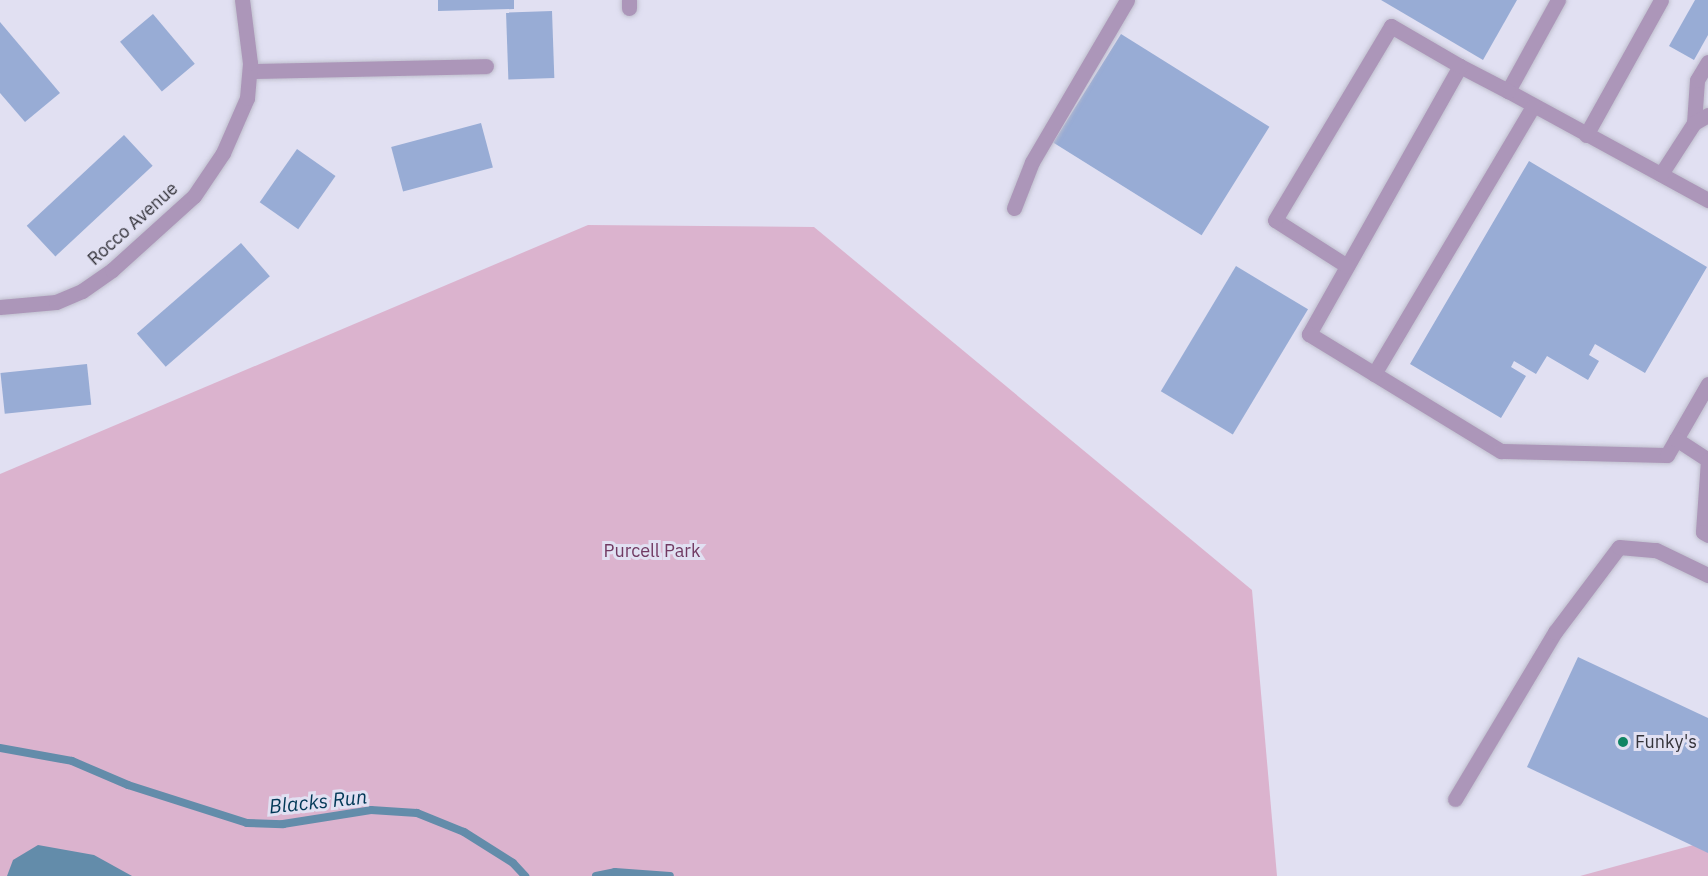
<!DOCTYPE html>
<style>
body{margin:0}
#map{position:relative;width:1708px;height:876px;overflow:hidden;background:#e1e0f2;font-family:"IBM Plex Sans",sans-serif}
div>[style]{position:absolute}
.green>*{inset:0;background:#dbb3ce}
.water>*{inset:0;background:#638caa}
.stream>*{height:8px;margin:-4px;padding:0 4px;transform-origin:4px;border-radius:4px;background:#638caa}
.building>*{inset:0;background:#98acd5;transform-origin:0 0}
.roads{filter:drop-shadow(0 0 2px #bfbecd) drop-shadow(0 0 2px #bfbecd)}
.minor>*{height:15px;margin:-7.5px;padding:0 7.5px;transform-origin:7.5px;border-radius:7.5px;background:#ac96b9}
.dots>*{width:16px;height:16px;translate:-50% -50%;box-sizing:border-box;border:3px solid #e1e0f2;border-radius:50%}
span{translate:-50% -50%;white-space:nowrap;text-align:center;line-height:1.15;-webkit-text-stroke:6px #e1e0f2;paint-order:stroke}
.street-label{font-size:18px;color:#35343b}
.park-label{font-size:18px;color:#713a63}
.poi-label{font-size:18px;color:#35343b}
.left{translate:0 -50%;text-align:left}
.water-label{font-size:20px;color:#003756;font-style:italic}
</style>
<div id="map">
<div class="green">
<div style="clip-path:polygon(588px 225px,814px 227px,1252px 590px,1277px 876px,0 876px,0 474px)"></div>
<div style="clip-path:polygon(1708px 841px,1708px 876px,1580px 876px)"></div>
</div>
<div class="water">
<div style="clip-path:polygon(38px 845px,94px 855px,132px 876px,7px 876px,13px 860px)"></div>
</div>
<div class="stream">
<div style="left:0;top:748px;width:73px;rotate:10.2deg"></div>
<div style="left:72px;top:761px;width:61px;rotate:23.2deg"></div>
<div style="left:128px;top:785px;width:125px;rotate:17.7deg"></div>
<div style="left:247px;top:823px;width:36px;rotate:2deg"></div>
<div style="left:283px;top:824px;width:89px;rotate:-9deg"></div>
<div style="left:371px;top:810px;width:46px;rotate:3.7deg"></div>
<div style="left:417px;top:813px;width:51px;rotate:22deg"></div>
<div style="left:464px;top:832px;width:58px;rotate:32.3deg"></div>
<div style="left:513px;top:863px;width:18px;rotate:47deg"></div>
<div style="left:596px;top:876px;width:19px;rotate:-12deg"></div>
<div style="left:615px;top:872px;width:55px;rotate:4.2deg"></div>
</div>
<div class="building">
<div style="clip-path:polygon(438px 0,514px 0,514px 9px,438px 11px)"></div>
<div style="clip-path:polygon(1381px 0,1517px 0,1483px 60px)"></div>
<div style="clip-path:polygon(1695px 0,1708px 0,1708px 35px,1694px 60px,1669px 46px)"></div>
<div style="left:552px;top:11px;width:67px;height:46px;rotate:88deg"></div>
<div style="left:153px;top:14px;width:65px;height:43px;rotate:50deg"></div>
<div style="clip-path:polygon(0 22px,60px 93px,25px 122px,0 93px)"></div>
<div style="left:1121px;top:34px;width:175px;height:128px;rotate:32deg"></div>
<div style="left:481px;top:123px;width:46px;height:93px;rotate:75deg"></div>
<div style="left:124px;top:135px;width:42px;height:133px;rotate:47deg"></div>
<div style="left:297px;top:149px;width:47px;height:65px;rotate:35deg"></div>
<div style="clip-path:polygon(1529px 161px,1707px 267px,1645px 373px,1595px 344px,1589px 355px,1599px 361px,1588px 380px,1547px 356px,1536px 374px,1514px 361px,1511px 367px,1526px 376px,1501px 418px,1410px 364px)"></div>
<div style="left:241px;top:243px;width:44px;height:138px;rotate:49deg"></div>
<div style="left:1236px;top:266px;width:84px;height:146px;rotate:31deg"></div>
<div style="left:87px;top:364px;width:41px;height:87px;rotate:84deg"></div>
<div style="clip-path:polygon(1578px 657px,1708px 718px,1708px 853px,1527px 767px)"></div>
</div>
<div class="roads">
<div class="minor">
<div style="left:1558px;top:0;width:104px;rotate:118.8deg"></div>
<div style="left:1508px;top:91px;width:228px;rotate:28.6deg"></div>
<div style="left:629px;top:8px;width:8px;rotate:-90deg"></div>
<div style="left:250px;top:71px;width:236px;rotate:-1.2deg"></div>
<div style="left:1508px;top:91px;width:54px;rotate:-152.5deg"></div>
<div style="left:1460px;top:66px;width:308px;rotate:119.4deg"></div>
<div style="left:1309px;top:334px;width:225px;rotate:31.4deg"></div>
<div style="left:1501px;top:451px;width:166px;rotate:1.4deg"></div>
<div style="left:1667px;top:455px;width:82px;rotate:-60deg"></div>
<div style="left:1694px;top:123px;width:43px;rotate:-86deg"></div>
<div style="left:1697px;top:80px;width:21px;rotate:-59deg"></div>
<div style="left:1586px;top:135px;width:154px;rotate:-60.9deg"></div>
<div style="left:1661px;top:174px;width:61px;rotate:-57.1deg"></div>
<div style="left:1694px;top:123px;width:16px;rotate:-30deg"></div>
<div style="left:1014px;top:208px;width:49px;rotate:-68.6deg"></div>
<div style="left:1032px;top:162px;width:188px;rotate:-59.6deg"></div>
<div style="left:1347px;top:266px;width:85px;rotate:-147.4deg"></div>
<div style="left:1275px;top:220px;width:226px;rotate:-59.1deg"></div>
<div style="left:1391px;top:26px;width:80px;rotate:30.1deg"></div>
<div style="left:0;top:307px;width:56px;rotate:-5.1deg"></div>
<div style="left:56px;top:302px;width:28px;rotate:-23deg"></div>
<div style="left:82px;top:291px;width:37px;rotate:-35deg"></div>
<div style="left:112px;top:270px;width:110px;rotate:-42.1deg"></div>
<div style="left:194px;top:196px;width:52px;rotate:-56deg"></div>
<div style="left:223px;top:153px;width:60px;rotate:-66.4deg"></div>
<div style="left:247px;top:98px;width:35px;rotate:-85deg"></div>
<div style="left:250px;top:63px;width:64px;rotate:-97.2deg"></div>
<div style="left:1374px;top:374px;width:312px;rotate:-59.3deg"></div>
<div style="left:1676px;top:439px;width:38px;rotate:33deg"></div>
<div style="left:1708px;top:460px;width:72px;rotate:94deg"></div>
<div style="left:1703px;top:532px;width:6px;rotate:31deg"></div>
<div style="left:1455px;top:799px;width:195px;rotate:-59.1deg"></div>
<div style="left:1555px;top:632px;width:106px;rotate:-53deg"></div>
<div style="left:1619px;top:547px;width:37px;rotate:5deg"></div>
<div style="left:1656px;top:550px;width:58px;rotate:25.7deg"></div>
</div>
</div>
<div class="dots">
<div style="left:1623px;top:742px;background:#0f8463"></div>
</div>
<div class="street-label">
<span style="left:133px;top:224px;rotate:-42deg">Rocco Avenue</span>
</div>
<div class="park-label">
<span style="left:652px;top:551px">Purcell Park</span>
</div>
<div class="poi-label">
<span class="left" style="left:1635px;top:742px">Funky's</span>
</div>
<div class="water-label">
<span style="left:318px;top:801px;rotate:-6deg">Blacks Run</span>
</div>
</div>
